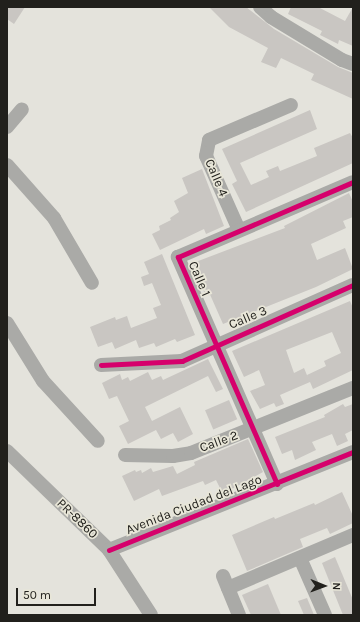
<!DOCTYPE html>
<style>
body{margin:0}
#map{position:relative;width:360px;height:622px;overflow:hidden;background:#e4e3dc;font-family:Karla,sans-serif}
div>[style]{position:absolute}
.building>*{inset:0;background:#c9c6c2;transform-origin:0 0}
.minor>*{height:14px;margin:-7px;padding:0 7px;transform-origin:7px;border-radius:7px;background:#aaaaa7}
.cycleway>*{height:5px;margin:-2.5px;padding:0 2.5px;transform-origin:2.5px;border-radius:2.5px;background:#d6006c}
span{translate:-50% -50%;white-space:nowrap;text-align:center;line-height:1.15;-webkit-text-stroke:3.5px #e8e6d8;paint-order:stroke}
.street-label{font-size:13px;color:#21201c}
.frame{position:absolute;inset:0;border:8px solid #21201c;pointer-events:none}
.north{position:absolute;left:304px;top:566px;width:40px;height:40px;-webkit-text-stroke:3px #e8e6d8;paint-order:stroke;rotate:91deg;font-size:11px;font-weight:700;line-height:16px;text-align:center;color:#21201c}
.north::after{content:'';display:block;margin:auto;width:14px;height:18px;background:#21201c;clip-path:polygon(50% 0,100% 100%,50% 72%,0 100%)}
.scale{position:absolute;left:16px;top:588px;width:80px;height:18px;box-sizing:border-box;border:2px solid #21201c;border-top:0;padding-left:5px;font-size:12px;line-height:14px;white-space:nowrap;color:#21201c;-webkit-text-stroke:3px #e8e6d8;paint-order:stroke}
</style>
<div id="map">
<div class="building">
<div style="clip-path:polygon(7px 7px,25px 7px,14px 24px,7px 19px)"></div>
<div style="clip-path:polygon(209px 7px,246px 7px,274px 29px,338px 67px,353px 73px,353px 99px,311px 80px,314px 74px,281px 58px,276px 68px,261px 62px,268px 48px,229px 27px)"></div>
<div style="clip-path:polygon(291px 7px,318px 7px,345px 21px,353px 7px,353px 46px,339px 40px,338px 44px,320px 35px,322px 31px,288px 14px)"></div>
<div style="clip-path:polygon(310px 110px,317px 129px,240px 163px,251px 185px,269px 177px,266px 171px,278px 166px,280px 171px,317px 156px,314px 148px,350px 133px,353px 138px,353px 163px,246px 212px,232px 184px,237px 181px,222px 149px)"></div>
<div style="clip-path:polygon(202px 169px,224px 226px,206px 234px,204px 229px,160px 250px,152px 234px,160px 230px,159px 226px,171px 220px,170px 218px,179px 212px,174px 201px,188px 193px,182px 178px)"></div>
<div style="clip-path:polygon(349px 193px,353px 202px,353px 217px,343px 221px,346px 228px,311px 244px,317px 260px,345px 248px,353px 269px,316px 287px,223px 324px,208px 290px,204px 292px,193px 263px,285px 228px,284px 226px)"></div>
<div style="clip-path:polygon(162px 254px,195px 335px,177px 342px,175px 339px,156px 347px,154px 343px,139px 348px,136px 340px,115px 349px,112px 342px,98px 347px,90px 327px,115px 317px,116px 320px,127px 316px,131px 328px,157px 318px,153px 308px,161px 305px,152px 283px,144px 286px,141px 277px,149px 274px,144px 262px)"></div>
<div style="clip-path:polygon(evenodd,350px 301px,353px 308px,353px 370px,313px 389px,310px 382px,280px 395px,284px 404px,276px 407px,274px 403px,260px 409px,250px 391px,265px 385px,259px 370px,244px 377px,232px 351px,350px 301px,332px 332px,341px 353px,324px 361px,326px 366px,307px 375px,309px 380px,304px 368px,294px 373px,286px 350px,332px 332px)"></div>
<div style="clip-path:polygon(208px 359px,223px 389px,216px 392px,208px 376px,145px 407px,152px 421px,180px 407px,193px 434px,178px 442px,173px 433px,161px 439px,156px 430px,128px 444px,119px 426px,129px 421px,117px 396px,109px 399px,102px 383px,120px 374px,122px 380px,128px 377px,130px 381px,148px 372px,152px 380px,161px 376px,163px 380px)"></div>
<div style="left:229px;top:400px;width:21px;height:26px;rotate:67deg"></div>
<div style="clip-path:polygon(343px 404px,345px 407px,353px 404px,353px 430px,345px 434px,348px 441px,337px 446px,332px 434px,312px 442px,316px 450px,295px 460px,292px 450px,282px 454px,275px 437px,325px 417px,324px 415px)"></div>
<div style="clip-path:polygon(248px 439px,263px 472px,223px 494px,216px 480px,205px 485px,203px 481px,162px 496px,159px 489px,134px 501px,122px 476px,135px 470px,136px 472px,141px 470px,142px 473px,151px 468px,153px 472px,173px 466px,177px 474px,195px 465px,194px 462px)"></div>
<div style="clip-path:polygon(342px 492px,353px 516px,353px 523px,330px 534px,327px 528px,300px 539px,303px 547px,247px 571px,232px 535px,274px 517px,275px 519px,314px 503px,315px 505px)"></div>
<div style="clip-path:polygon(335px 557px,353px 600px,353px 615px,343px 615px,322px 563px)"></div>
<div style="clip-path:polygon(268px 584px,281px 615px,251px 615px,242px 595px)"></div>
<div style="clip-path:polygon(307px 598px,314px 615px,304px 615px,298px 601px)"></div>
</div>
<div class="minor">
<div style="left:260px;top:7px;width:15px;rotate:42deg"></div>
<div style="left:271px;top:17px;width:83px;rotate:31.2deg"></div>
<div style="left:342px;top:60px;width:12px;rotate:20deg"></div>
<div style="left:7px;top:127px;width:23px;rotate:-50deg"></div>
<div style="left:7px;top:165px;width:71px;rotate:48.4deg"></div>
<div style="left:54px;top:218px;width:75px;rotate:59.7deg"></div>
<div style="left:239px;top:230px;width:81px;rotate:-114deg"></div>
<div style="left:206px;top:156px;width:16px;rotate:-79deg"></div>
<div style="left:209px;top:140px;width:89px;rotate:-23.1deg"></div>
<div style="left:7px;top:323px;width:68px;rotate:58.2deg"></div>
<div style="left:43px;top:381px;width:81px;rotate:47.5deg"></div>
<div style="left:101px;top:365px;width:81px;rotate:-2.8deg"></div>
<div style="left:182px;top:361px;width:187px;rotate:-24deg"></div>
<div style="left:7px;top:451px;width:142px;rotate:44.1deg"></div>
<div style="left:109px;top:550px;width:77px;rotate:57.1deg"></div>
<div style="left:125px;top:455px;width:48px;rotate:1.2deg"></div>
<div style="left:173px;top:456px;width:18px;rotate:-9deg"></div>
<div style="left:191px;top:453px;width:175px;rotate:-21.9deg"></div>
<div style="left:277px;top:484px;width:248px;rotate:-113.6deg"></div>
<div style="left:178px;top:257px;width:190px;rotate:-23.2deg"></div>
<div style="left:109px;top:550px;width:263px;rotate:-21.9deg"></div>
<div style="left:300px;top:558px;width:62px;rotate:66.3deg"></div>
<div style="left:223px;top:576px;width:42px;rotate:67.7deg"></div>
<div style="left:228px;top:588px;width:136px;rotate:-23deg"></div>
</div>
<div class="cycleway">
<div style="left:101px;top:365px;width:81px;rotate:-2.8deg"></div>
<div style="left:182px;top:361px;width:187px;rotate:-24deg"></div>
<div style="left:277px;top:484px;width:248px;rotate:-113.6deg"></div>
<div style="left:178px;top:257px;width:190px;rotate:-23.2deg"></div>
<div style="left:109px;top:550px;width:263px;rotate:-21.9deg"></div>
</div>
<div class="street-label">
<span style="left:216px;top:178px;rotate:67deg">Calle 4</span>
<span style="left:199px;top:279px;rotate:67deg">Calle 1</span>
<span style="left:248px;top:318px;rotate:-23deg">Calle 3</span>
<span style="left:219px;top:442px;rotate:-20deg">Calle 2</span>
<span style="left:194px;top:505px;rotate:-21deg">Avenida Ciudad del Lago</span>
<span style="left:77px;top:519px;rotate:44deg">PR-8860</span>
</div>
<div class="frame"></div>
<div class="north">N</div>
<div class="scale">50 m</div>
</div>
